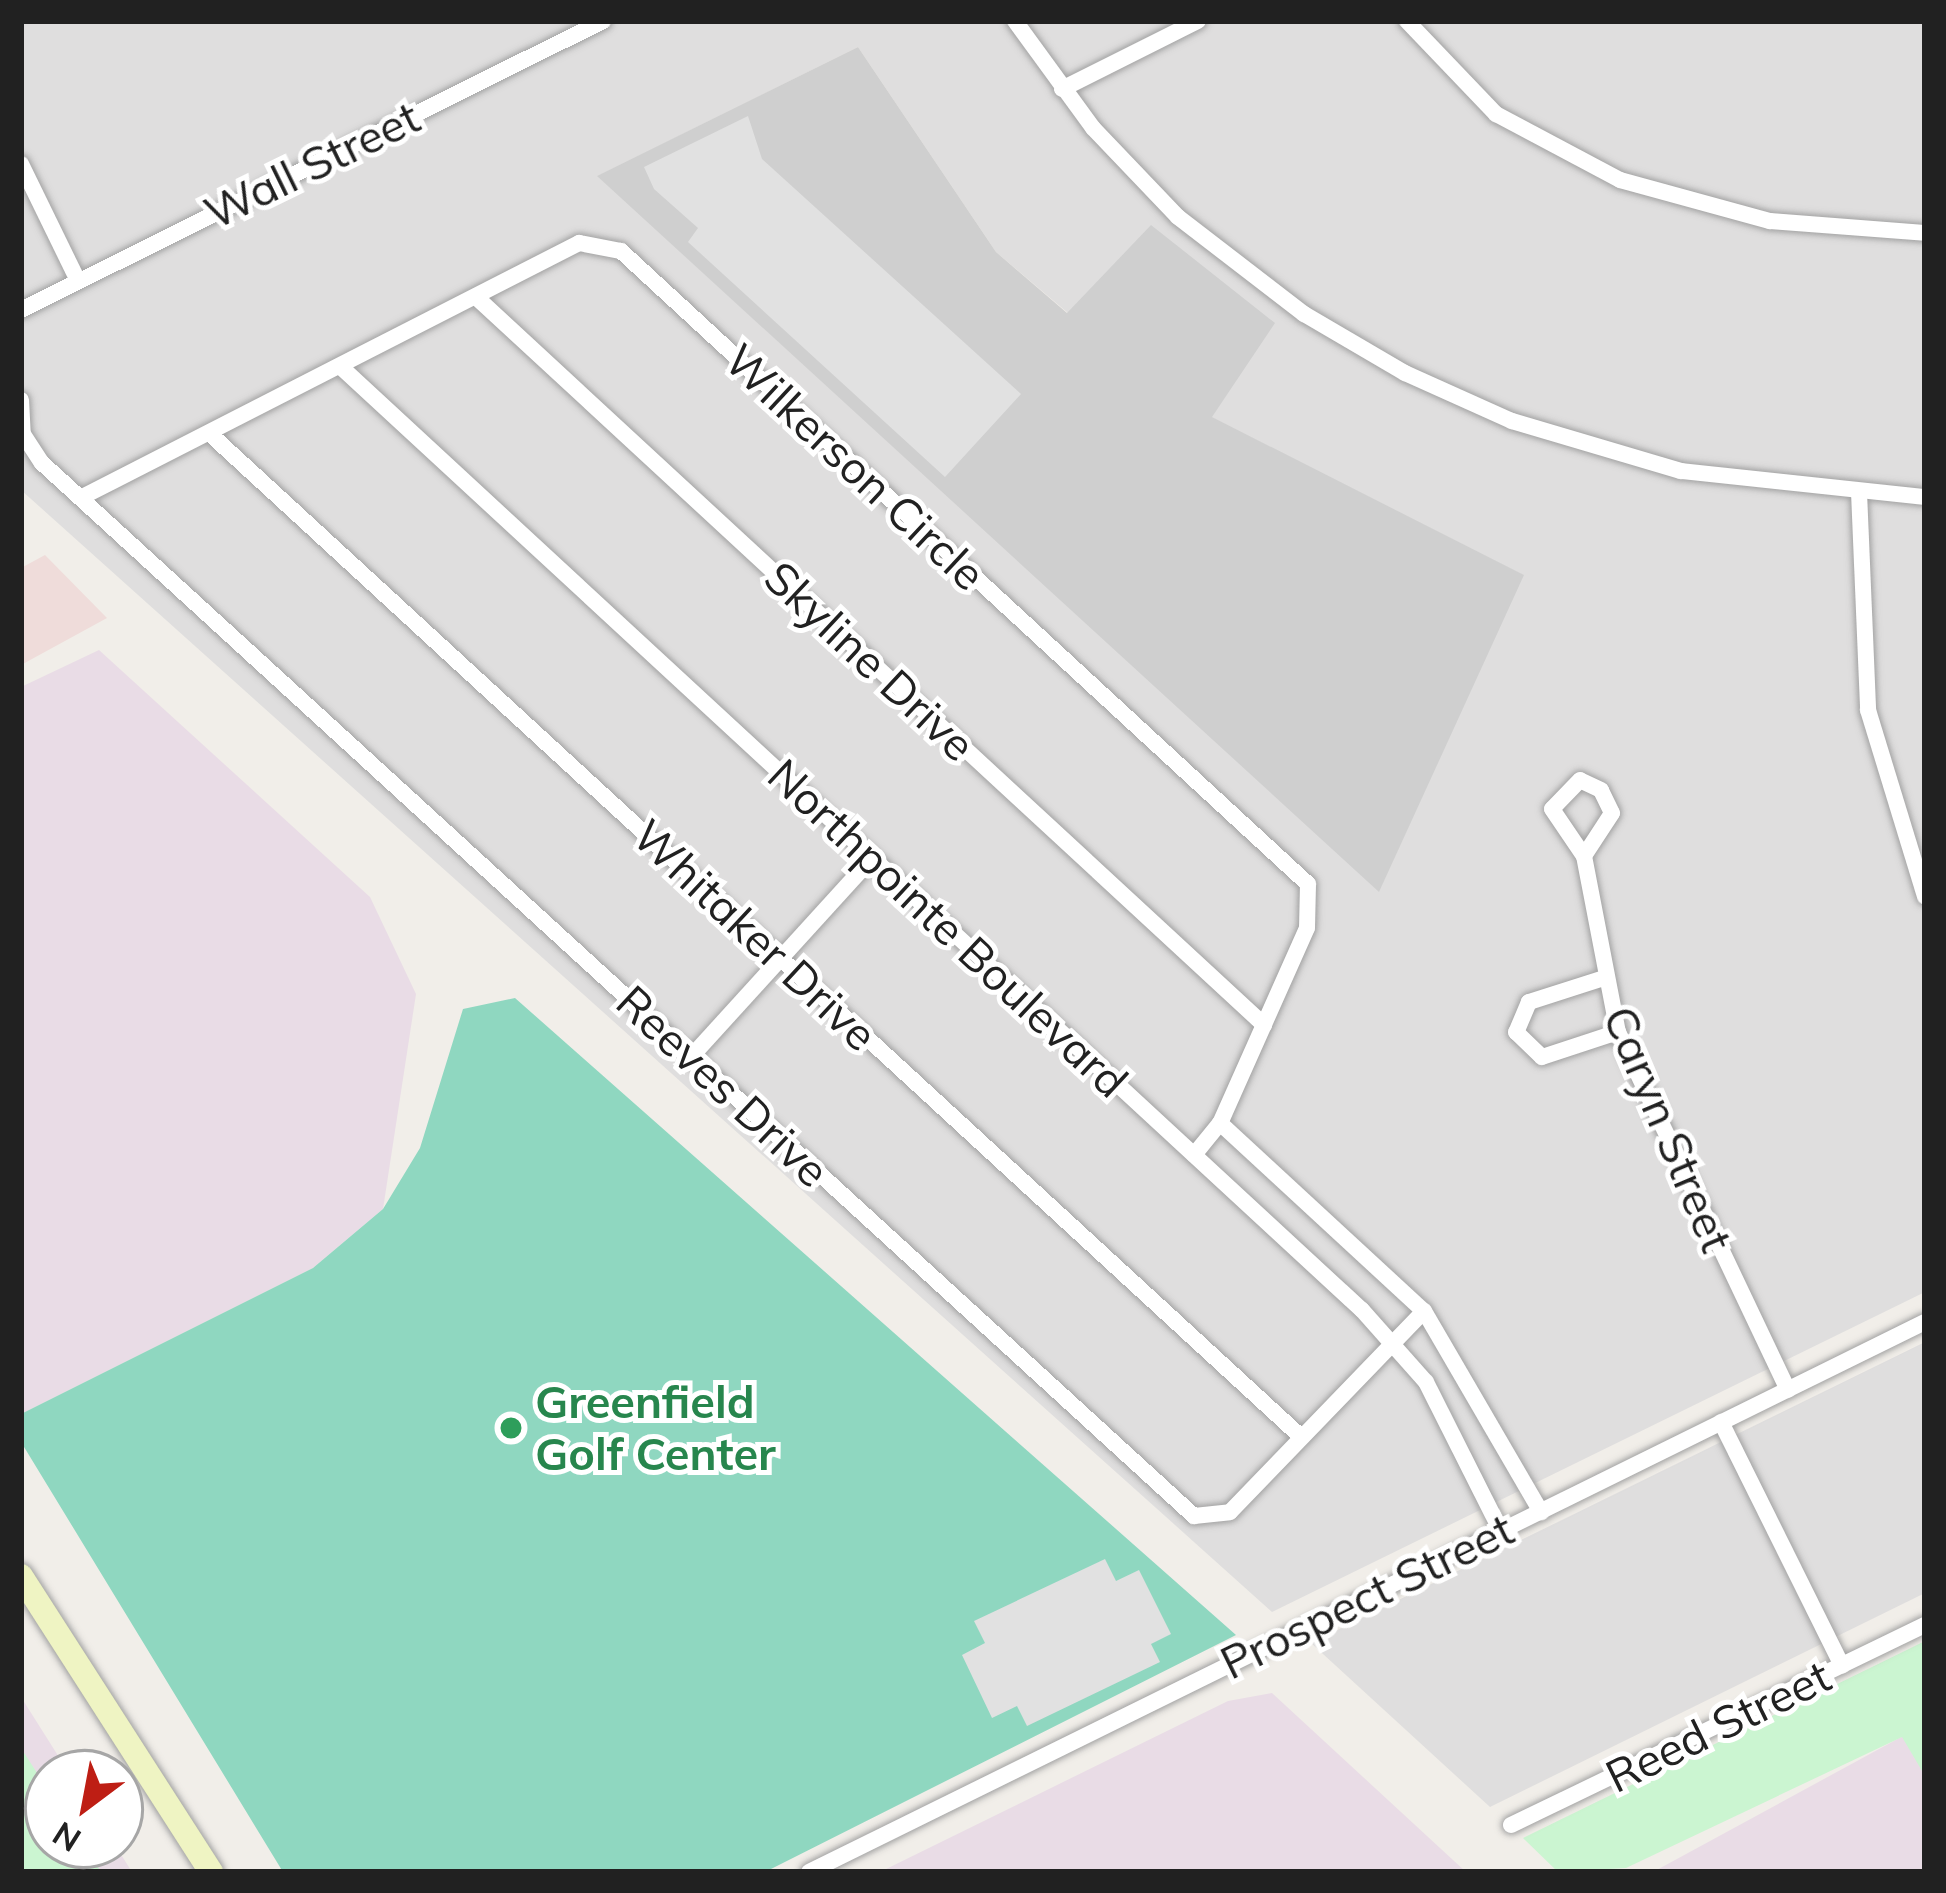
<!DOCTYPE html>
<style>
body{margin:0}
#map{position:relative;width:1946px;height:1893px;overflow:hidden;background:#f1eee9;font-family:Mulish,sans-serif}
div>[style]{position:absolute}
.residential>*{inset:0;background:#dfdede}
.commercial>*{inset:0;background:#efdcda}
.industrial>*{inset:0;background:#e9dce6}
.religious>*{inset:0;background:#cfcfcf}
.park>*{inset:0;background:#cbf5d1}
.pitch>*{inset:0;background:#8fd7c0}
.parking>*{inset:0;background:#e1e1e1}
.roads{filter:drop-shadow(0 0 3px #a2a2a2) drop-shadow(0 0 3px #a2a2a2)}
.street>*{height:16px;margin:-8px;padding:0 8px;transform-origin:8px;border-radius:8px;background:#fff}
.secondary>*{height:24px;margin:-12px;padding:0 12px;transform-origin:12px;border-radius:12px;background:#eff4c3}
.dots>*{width:33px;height:33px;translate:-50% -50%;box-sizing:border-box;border:6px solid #fff;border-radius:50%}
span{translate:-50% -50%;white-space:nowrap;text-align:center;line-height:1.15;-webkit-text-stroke:10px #fff;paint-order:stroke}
.street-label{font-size:45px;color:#212121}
.leisure-label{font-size:45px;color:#27864d;font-weight:700}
.left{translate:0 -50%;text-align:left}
.frame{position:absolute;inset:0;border:24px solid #212121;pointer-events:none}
.north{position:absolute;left:24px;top:1749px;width:120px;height:120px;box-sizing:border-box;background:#fff;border:3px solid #a6a6a6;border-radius:50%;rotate:212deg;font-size:33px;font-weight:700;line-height:48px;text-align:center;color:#212121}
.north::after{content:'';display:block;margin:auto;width:42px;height:54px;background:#be1e14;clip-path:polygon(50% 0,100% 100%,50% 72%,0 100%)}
</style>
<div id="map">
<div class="residential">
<div style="clip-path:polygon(evenodd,21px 21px,1925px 21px,1925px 1292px,1272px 1612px,21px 490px,21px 21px,858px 47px,996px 252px,1068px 313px,1152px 226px,1211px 417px,1523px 575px,1379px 891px,598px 176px,858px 47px)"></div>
<div style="clip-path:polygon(1925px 1342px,1925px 1593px,1490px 1807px,1311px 1643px)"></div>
</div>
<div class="commercial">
<div style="clip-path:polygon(45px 555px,107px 618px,21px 665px,21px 568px)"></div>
</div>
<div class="industrial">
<div style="clip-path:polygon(99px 650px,370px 897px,416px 994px,383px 1209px,313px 1268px,21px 1414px,21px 687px)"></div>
<div style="clip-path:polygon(1272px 1693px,1466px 1872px,880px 1872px,1228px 1701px)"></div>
<div style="clip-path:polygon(21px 1697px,69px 1773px,48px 1773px,48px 1845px,115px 1845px,132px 1872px,21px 1872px)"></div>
<div style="clip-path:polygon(1903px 1736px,1925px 1774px,1925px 1872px,1653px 1872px)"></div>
</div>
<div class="religious">
<div style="clip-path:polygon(858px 47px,996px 252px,1067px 313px,1151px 225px,1275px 323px,1212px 417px,1524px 575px,1379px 892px,597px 176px)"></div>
</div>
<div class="park">
<div style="clip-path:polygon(1925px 1641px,1925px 1776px,1902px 1737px,1626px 1868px,1558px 1872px,1523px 1838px)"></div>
<div style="clip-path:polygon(21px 1748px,48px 1790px,48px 1845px,84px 1845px,101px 1872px,21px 1872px)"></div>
</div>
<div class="pitch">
<div style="clip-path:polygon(515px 998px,1236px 1635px,765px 1872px,283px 1872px,21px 1442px,21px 1414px,313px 1268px,383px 1209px,420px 1148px,463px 1009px)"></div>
</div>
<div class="parking">
<div style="clip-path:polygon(748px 116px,762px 159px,1021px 394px,945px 477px,688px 242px,698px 228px,654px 189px,644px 167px)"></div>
<div style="clip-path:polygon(1105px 1559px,1116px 1581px,1139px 1570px,1171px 1634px,1151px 1644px,1160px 1662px,1027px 1726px,1017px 1706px,992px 1718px,962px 1655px,985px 1643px,974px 1621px)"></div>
</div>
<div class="roads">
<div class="street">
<div style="left:1015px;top:21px;width:132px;rotate:53.9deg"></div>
<div style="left:1093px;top:128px;width:123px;rotate:46.3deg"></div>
<div style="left:1178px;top:217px;width:159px;rotate:37.6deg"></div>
<div style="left:1304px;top:314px;width:117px;rotate:30.3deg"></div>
<div style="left:1405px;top:373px;width:117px;rotate:24.2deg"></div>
<div style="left:1512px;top:421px;width:176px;rotate:16.5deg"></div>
<div style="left:1681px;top:471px;width:245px;rotate:6.1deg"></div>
<div style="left:1407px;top:21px;width:129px;rotate:46.3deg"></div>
<div style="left:1496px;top:114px;width:140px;rotate:28deg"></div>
<div style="left:1620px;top:180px;width:156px;rotate:15.3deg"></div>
<div style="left:1770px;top:221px;width:155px;rotate:4.4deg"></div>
<div style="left:1062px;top:89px;width:152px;rotate:-26.6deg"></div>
<div style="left:21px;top:164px;width:130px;rotate:64deg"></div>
<div style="left:476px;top:297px;width:1073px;rotate:42.73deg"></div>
<div style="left:21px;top:310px;width:650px;rotate:-26.41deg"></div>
<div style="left:341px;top:367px;width:1390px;rotate:42.73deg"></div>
<div style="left:1362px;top:1310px;width:96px;rotate:48.4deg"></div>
<div style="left:1426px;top:1382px;width:167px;rotate:63.3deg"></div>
<div style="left:21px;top:400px;width:34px;rotate:87deg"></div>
<div style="left:21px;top:431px;width:38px;rotate:57deg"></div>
<div style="left:42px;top:463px;width:1561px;rotate:42.43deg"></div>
<div style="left:1194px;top:1516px;width:36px;rotate:-6deg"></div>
<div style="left:1230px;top:1512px;width:279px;rotate:-46deg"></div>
<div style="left:209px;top:433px;width:1482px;rotate:42.59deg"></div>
<div style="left:1859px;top:492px;width:218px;rotate:87.6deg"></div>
<div style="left:1868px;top:710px;width:195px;rotate:73deg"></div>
<div style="left:86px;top:495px;width:554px;rotate:-27.07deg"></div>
<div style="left:579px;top:243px;width:43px;rotate:10.8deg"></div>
<div style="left:621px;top:251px;width:934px;rotate:42.66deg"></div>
<div style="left:1308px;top:884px;width:44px;rotate:91.3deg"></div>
<div style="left:1307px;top:928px;width:214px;rotate:114deg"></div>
<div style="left:1220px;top:1123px;width:41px;rotate:129.1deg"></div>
<div style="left:1584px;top:856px;width:51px;rotate:-56.9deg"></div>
<div style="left:1612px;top:813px;width:25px;rotate:-116deg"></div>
<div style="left:1601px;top:790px;width:23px;rotate:-155deg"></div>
<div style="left:1580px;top:780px;width:40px;rotate:134deg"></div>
<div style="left:1552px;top:809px;width:57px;rotate:55.8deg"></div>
<div style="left:1584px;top:856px;width:179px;rotate:79.1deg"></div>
<div style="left:1618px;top:1032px;width:396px;rotate:64.6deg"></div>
<div style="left:1604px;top:978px;width:79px;rotate:162.3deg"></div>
<div style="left:1529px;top:1002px;width:33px;rotate:113deg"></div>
<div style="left:1516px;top:1032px;width:36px;rotate:44deg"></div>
<div style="left:1542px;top:1057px;width:80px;rotate:-18.2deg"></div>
<div style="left:691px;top:1057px;width:269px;rotate:-47.7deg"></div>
<div style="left:1220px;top:1123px;width:277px;rotate:42.7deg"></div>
<div style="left:1424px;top:1311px;width:233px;rotate:59.8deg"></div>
<div style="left:1721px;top:1422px;width:272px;rotate:63.6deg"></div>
<div style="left:1511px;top:1825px;width:460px;rotate:-25.8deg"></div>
<div style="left:809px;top:1872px;width:1244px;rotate:-26.24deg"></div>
</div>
<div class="secondary">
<div style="left:21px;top:1576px;width:352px;rotate:57.3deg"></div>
</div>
</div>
<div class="dots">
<div style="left:511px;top:1428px;background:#2e9e5b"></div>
</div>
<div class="street-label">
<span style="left:312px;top:165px;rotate:-26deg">Wall Street</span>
<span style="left:855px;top:467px;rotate:43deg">Wilkerson Circle</span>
<span style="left:870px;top:661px;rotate:43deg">Skyline Drive</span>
<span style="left:948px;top:928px;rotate:43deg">Northpointe Boulevard</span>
<span style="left:755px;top:935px;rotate:43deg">Whitaker Drive</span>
<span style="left:723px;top:1086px;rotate:43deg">Reeves Drive</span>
<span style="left:1668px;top:1129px;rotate:67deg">Caryn Street</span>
<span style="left:1367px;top:1596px;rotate:-26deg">Prospect Street</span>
<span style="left:1718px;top:1726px;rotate:-26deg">Reed Street</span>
</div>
<div class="leisure-label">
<span class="left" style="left:535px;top:1428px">Greenfield<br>Golf Center</span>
</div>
<div class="frame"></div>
<div class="north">N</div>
</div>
